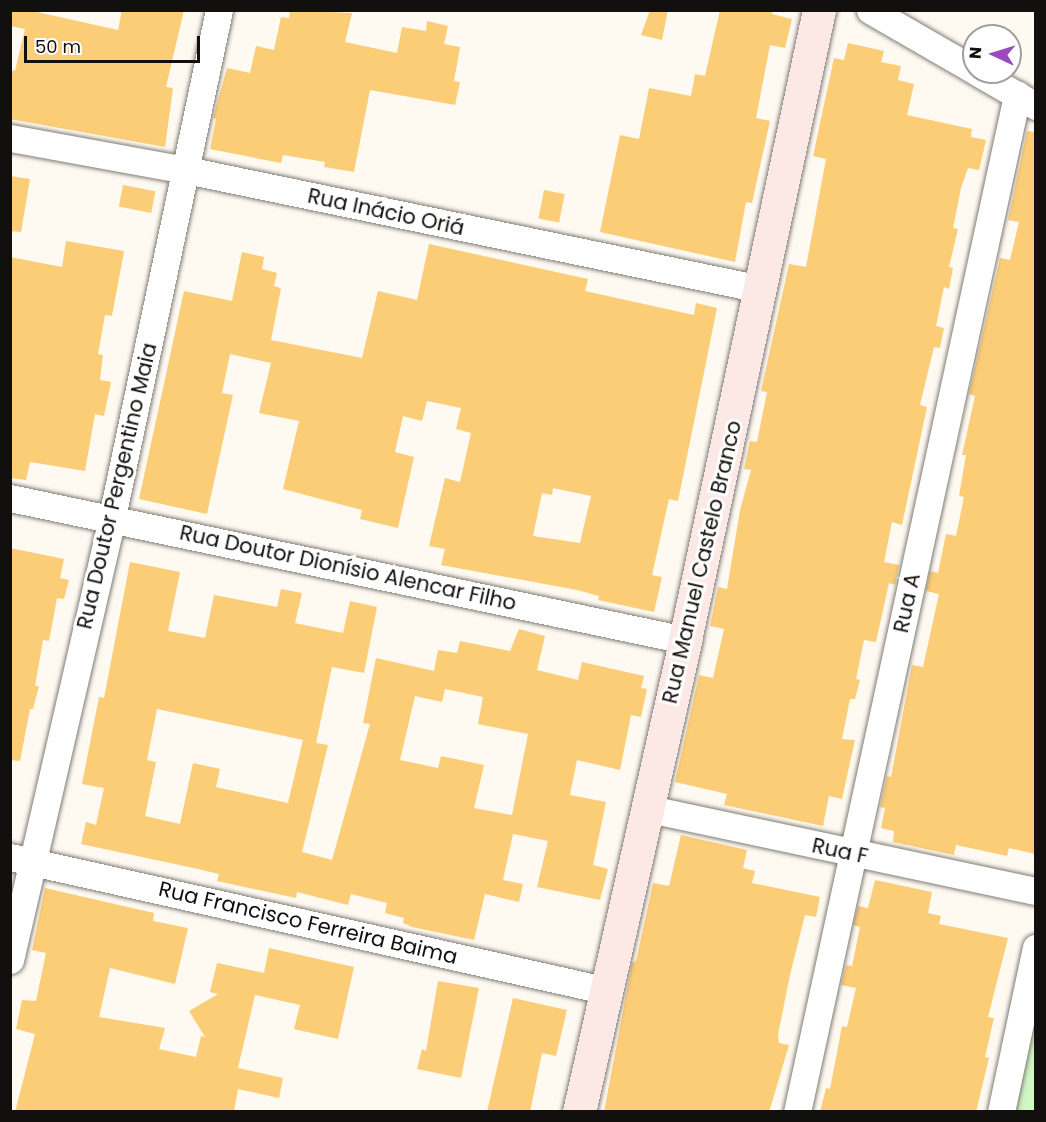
<!DOCTYPE html>
<meta charset="utf-8">
<style>
body{margin:0}
#map{position:relative;width:1046px;height:1122px;overflow:hidden;background:#fefaf2;font-family:Poppins,sans-serif}
div>[style]{position:absolute}
.green>*{inset:0;background:#d0f7c4}
.building>*{inset:0;background:#fccd77;transform-origin:0 0}
.roads{filter:drop-shadow(0 0 2px #807c75) drop-shadow(0 0 2px #807c75)}
.street>*{height:27px;margin:-13.5px;padding:0 13.5px;transform-origin:13.5px;border-radius:13.5px;background:#fff}
.secondary>*{height:33px;margin:-16.5px;padding:0 16.5px;transform-origin:16.5px;border-radius:16.5px;background:#fce8e4}
span{translate:-50% -50%;white-space:nowrap;text-align:center;line-height:1.15;-webkit-text-stroke:6px #fff;paint-order:stroke}
.street-label{font-size:21px;color:#12100e}
.frame{position:absolute;inset:0;border:12px solid #12100e;pointer-events:none}
.north{position:absolute;left:962px;top:24px;width:60px;height:60px;box-sizing:border-box;background:#fff;border:2px solid #a09f9f;border-radius:50%;rotate:274deg;font-size:16px;font-weight:700;line-height:24px;text-align:center;color:#12100e}
.north::after{content:'';display:block;margin:auto;width:21px;height:27px;background:#9a4aba;clip-path:polygon(50% 0,100% 100%,50% 72%,0 100%)}
.scale{position:absolute;left:24px;top:36px;width:176px;height:27px;box-sizing:border-box;border:3px solid #12100e;border-top:0;padding-left:8px;font-size:18px;line-height:21px;white-space:nowrap;color:#12100e;-webkit-text-stroke:4px #fff;paint-order:stroke}
</style>
<div id="map">
<div class="green">
<div style="clip-path:polygon(1035px 975px,1035px 1111px,1006px 1111px)"></div>
</div>
<div class="building">
<div style="clip-path:polygon(10px 10px,28px 10px,118px 30px,122px 10px,184px 10px,166px 87px,173px 88px,165px 147px,10px 119px,10px 70px,15px 71px,25px 29px,10px 26px)"></div>
<div style="clip-path:polygon(290px 10px,352px 13px,345px 42px,397px 53px,402px 27px,426px 31px,427px 21px,448px 26px,444px 44px,460px 47px,454px 81px,460px 82px,455px 105px,370px 90px,354px 172px,324px 167px,325px 162px,283px 155px,281px 163px,210px 149px,216px 119px,213px 118px,227px 68px,250px 73px,256px 46px,274px 50px,281px 17px,289px 18px)"></div>
<div style="clip-path:polygon(650px 10px,668px 10px,662px 40px,641px 35px)"></div>
<div style="clip-path:polygon(720px 10px,772px 10px,772px 14px,792px 19px,785px 48px,770px 45px,756px 118px,770px 121px,752px 203px,746px 202px,735px 262px,600px 232px,620px 135px,639px 139px,649px 88px,691px 96px,695px 74px,705px 76px)"></div>
<div style="clip-path:polygon(848px 43px,884px 51px,881px 62px,901px 66px,898px 80px,914px 84px,907px 115px,972px 129px,971px 137px,986px 140px,979px 170px,968px 168px,961px 188px,953px 228px,958px 229px,949px 267px,953px 268px,949px 289px,944px 287px,936px 326px,944px 328px,940px 348px,934px 347px,920px 405px,927px 407px,902px 525px,892px 522px,884px 562px,899px 565px,895px 585px,889px 583px,876px 642px,864px 640px,856px 679px,860px 680px,855px 699px,850px 699px,842px 739px,855px 740px,842px 799px,829px 796px,823px 826px,724px 805px,727px 794px,675px 782px,699px 675px,713px 678px,724px 629px,710px 626px,718px 587px,727px 589px,740px 510px,751px 470px,744px 469px,750px 441px,757px 442px,767px 392px,761px 391px,789px 264px,806px 267px,826px 159px,813px 156px,834px 58px,844px 60px)"></div>
<div style="clip-path:polygon(1027px 131px,1035px 132px,1035px 854px,1009px 848px,1007px 856px,956px 845px,954px 855px,893px 842px,894px 831px,881px 828px,885px 808px,880px 807px,887px 776px,891px 777px,912px 665px,923px 667px,939px 594px,926px 591px,930px 571px,938px 573px,946px 534px,956px 536px,964px 497px,959px 496px,966px 455px,962px 455px,975px 396px,969px 394px,1000px 258px,1010px 260px,1019px 222px,1008px 220px)"></div>
<div style="clip-path:polygon(10px 176px,30px 179px,21px 232px,10px 231px)"></div>
<div style="left:123px;top:185px;width:33px;height:22px;rotate:11deg"></div>
<div style="left:544px;top:190px;width:21px;height:29px;rotate:11deg"></div>
<div style="clip-path:polygon(66px 241px,124px 251px,112px 316px,105px 315px,98px 354px,103px 355px,100px 380px,111px 382px,104px 416px,95px 414px,85px 471px,30px 462px,26px 480px,10px 478px,10px 257px,62px 267px)"></div>
<div style="clip-path:polygon(evenodd,429px 244px,588px 279px,585px 291px,694px 315px,696px 303px,717px 308px,678px 501px,669px 499px,652px 575px,662px 577px,654px 612px,598px 600px,599px 596px,577px 590px,441px 565px,445px 549px,429px 546px,445px 478px,460px 482px,471px 433px,456px 429px,461px 408px,427px 401px,422px 421px,403px 416px,395px 452px,414px 457px,398px 528px,360px 519px,362px 510px,283px 489px,299px 421px,259px 413px,271px 363px,230px 354px,222px 393px,233px 395px,207px 514px,139px 499px,184px 291px,232px 301px,242px 252px,264px 257px,262px 269px,277px 273px,274px 286px,281px 288px,271px 340px,362px 358px,378px 291px,417px 300px,429px 244px,553px 488px,591px 496px,580px 543px,533px 536px,542px 493px,552px 495px,553px 488px)"></div>
<div style="clip-path:polygon(10px 548px,64px 559px,60px 578px,69px 580px,64px 599px,57px 598px,49px 641px,43px 640px,35px 686px,39px 686px,33px 709px,30px 709px,20px 761px,10px 760px)"></div>
<div style="clip-path:polygon(evenodd,130px 562px,180px 572px,168px 631px,205px 638px,214px 595px,277px 607px,281px 589px,302px 593px,295px 623px,343px 633px,350px 601px,377px 607px,364px 673px,332px 667px,316px 743px,328px 745px,302px 852px,332px 860px,370px 724px,363px 723px,376px 658px,434px 671px,438px 650px,457px 653px,460px 641px,510px 651px,519px 629px,545px 636px,537px 670px,578px 680px,582px 662px,644px 676px,641px 688px,647px 689px,641px 717px,631px 715px,620px 770px,577px 760px,570px 795px,606px 802px,593px 865px,608px 869px,600px 900px,537px 887px,548px 841px,513px 834px,503px 880px,523px 884px,519px 902px,485px 894px,474px 940px,412px 927px,403px 923px,404px 918px,385px 913px,387px 903px,351px 894px,348px 905px,297px 892px,296px 898px,217px 881px,219px 874px,198px 869px,81px 844px,86px 822px,96px 825px,104px 788px,82px 784px,99px 697px,104px 698px,130px 562px,445px 689px,483px 697px,478px 724px,528px 734px,512px 815px,474px 808px,484px 765px,441px 756px,438px 768px,400px 760px,415px 696px,442px 702px,445px 689px,130px 562px,157px 709px,303px 740px,288px 803px,216px 787px,220px 769px,193px 763px,180px 824px,145px 816px,156px 762px,147px 760px,157px 709px)"></div>
<div style="clip-path:polygon(681px 835px,747px 850px,743px 868px,755px 871px,752px 883px,820px 897px,816px 917px,805px 915px,790px 975px,778px 1035px,779px 1043px,789px 1045px,769px 1112px,604px 1112px,632px 963px,636px 961px,653px 883px,669px 886px)"></div>
<div style="clip-path:polygon(875px 880px,932px 892px,928px 913px,941px 916px,939px 924px,1008px 938px,988px 1017px,994px 1018px,985px 1057px,989px 1058px,976px 1112px,820px 1112px,826px 1088px,830px 1089px,842px 1026px,847px 1027px,856px 988px,841px 985px,846px 965px,852px 966px,860px 927px,853px 925px,858px 906px,868px 908px)"></div>
<div style="clip-path:polygon(45px 888px,154px 913px,153px 921px,188px 928px,175px 984px,110px 968px,99px 1017px,165px 1028px,159px 1049px,196px 1057px,201px 1036px,205px 1037px,189px 1011px,218px 994px,210px 992px,217px 963px,264px 973px,269px 948px,354px 967px,338px 1039px,294px 1029px,300px 1005px,255px 995px,238px 1068px,283px 1078px,279px 1098px,238px 1089px,234px 1112px,15px 1112px,35px 1034px,16px 1029px,22px 1000px,36px 1001px,46px 953px,32px 950px)"></div>
<div style="clip-path:polygon(438px 981px,479px 988px,461px 1078px,417px 1069px,422px 1049px,426px 1051px)"></div>
<div style="clip-path:polygon(513px 998px,567px 1010px,556px 1056px,542px 1053px,530px 1112px,487px 1112px)"></div>
</div>
<div class="roads">
<div class="street">
<div style="left:870px;top:10px;width:120px;rotate:30deg"></div>
<div style="left:977px;top:72px;width:68px;rotate:30deg"></div>
<div style="left:10px;top:138px;width:179px;rotate:10.3deg"></div>
<div style="left:186px;top:170px;width:587px;rotate:11.69deg"></div>
<div style="left:10px;top:498px;width:690px;rotate:11.88deg"></div>
<div style="left:645px;top:808px;width:400px;rotate:12deg"></div>
<div style="left:10px;top:857px;width:609px;rotate:12.62deg"></div>
<div style="left:10px;top:960px;width:455px;rotate:-77deg"></div>
<div style="left:112px;top:517px;width:518px;rotate:-78.08deg"></div>
<div style="left:797px;top:1112px;width:1041px;rotate:-77.79deg"></div>
<div style="left:1001px;top:1112px;width:168px;rotate:-78deg"></div>
</div>
<div class="secondary">
<div style="left:579px;top:1112px;width:484px;rotate:-77.3deg"></div>
<div style="left:685px;top:640px;width:644px;rotate:-77.99deg"></div>
</div>
</div>
<div class="street-label">
<span style="left:386px;top:212px;rotate:12deg">Rua Inácio Oriá</span>
<span style="left:117px;top:486px;rotate:-77deg">Rua Doutor Pergentino Maia</span>
<span style="left:702px;top:562px;rotate:-77deg">Rua Manuel Castelo Branco</span>
<span style="left:348px;top:568px;rotate:12deg">Rua Doutor Dionísio Alencar Filho</span>
<span style="left:907px;top:603px;rotate:-78deg">Rua A</span>
<span style="left:840px;top:851px;rotate:12deg">Rua F</span>
<span style="left:308px;top:923px;rotate:13deg">Rua Francisco Ferreira Baima</span>
</div>
<div class="frame"></div>
<div class="north">N</div>
<div class="scale">50 m</div>
</div>
